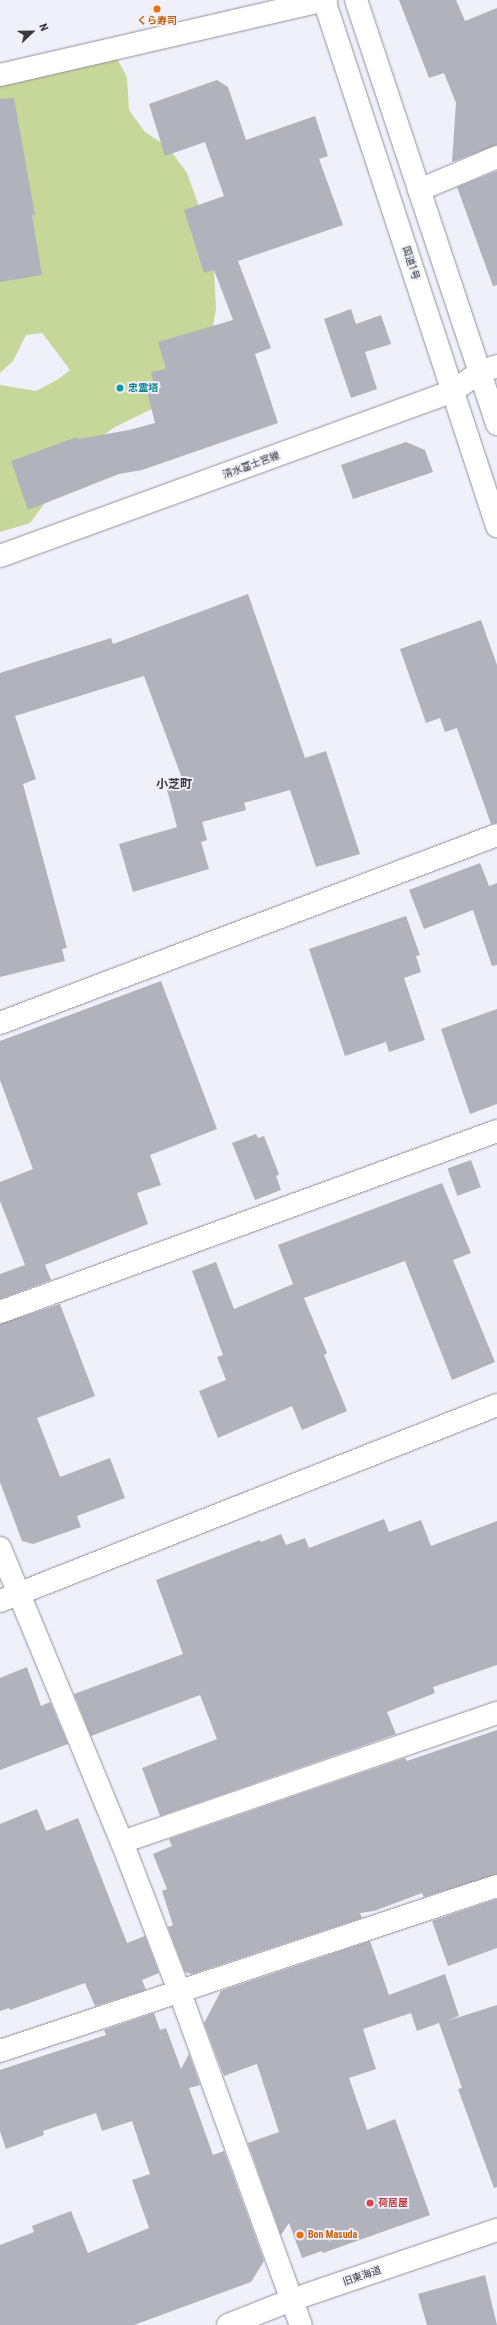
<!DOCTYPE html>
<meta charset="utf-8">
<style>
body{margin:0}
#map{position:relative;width:497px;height:2325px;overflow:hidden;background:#eff0f9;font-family:"Roboto Condensed","Noto Sans JP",sans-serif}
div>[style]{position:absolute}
.green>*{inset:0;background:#c7d799}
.building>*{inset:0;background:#b1b2bb;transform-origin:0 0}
.roads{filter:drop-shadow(0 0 1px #90919a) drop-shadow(0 0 1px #90919a)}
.street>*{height:22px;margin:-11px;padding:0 11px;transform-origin:11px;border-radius:11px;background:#fff}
.secondary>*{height:22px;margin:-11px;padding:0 11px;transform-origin:11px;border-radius:11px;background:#fff}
.primary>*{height:22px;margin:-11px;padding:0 11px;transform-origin:11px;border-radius:11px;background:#fff}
.highway>*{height:22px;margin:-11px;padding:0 11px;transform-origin:11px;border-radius:11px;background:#fff}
.dots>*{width:11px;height:11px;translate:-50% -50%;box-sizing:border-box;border:2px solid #eff0f9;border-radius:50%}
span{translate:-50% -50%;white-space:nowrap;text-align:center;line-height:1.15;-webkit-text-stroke:3.5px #eff0f9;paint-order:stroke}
.food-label{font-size:10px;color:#c56008;font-weight:700}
.left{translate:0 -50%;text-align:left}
.street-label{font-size:10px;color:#39393d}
.culture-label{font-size:10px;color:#0d838f;font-weight:700}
.health-label{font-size:10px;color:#be3a42;font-weight:700}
.quarter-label{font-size:12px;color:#3d3e45;font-weight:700}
.north{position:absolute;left:12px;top:12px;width:40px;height:40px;-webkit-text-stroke:3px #eff0f9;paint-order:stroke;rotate:68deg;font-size:11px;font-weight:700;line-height:16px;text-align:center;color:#39393d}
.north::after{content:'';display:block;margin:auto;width:14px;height:18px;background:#39393d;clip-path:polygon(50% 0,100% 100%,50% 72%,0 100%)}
</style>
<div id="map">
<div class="green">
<div style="clip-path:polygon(114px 53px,127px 77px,129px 110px,145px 132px,168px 147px,187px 173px,201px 212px,214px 270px,216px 309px,213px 326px,160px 405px,115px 427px,87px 446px,30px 523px,0 532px,0 385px,36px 391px,57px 380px,70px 370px,42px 333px,26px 335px,13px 361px,0 373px,0 73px)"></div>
</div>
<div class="building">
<div style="clip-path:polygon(399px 0,456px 0,465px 21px,497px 8px,497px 145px,452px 162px,456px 103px,444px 73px,429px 78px)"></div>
<div style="clip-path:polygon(217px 80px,228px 87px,246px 140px,315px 116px,328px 156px,319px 159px,343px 225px,238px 261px,271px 348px,255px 354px,278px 423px,142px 470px,119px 474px,28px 510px,11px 461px,77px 437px,78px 439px,129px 430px,155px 423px,146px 387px,154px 385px,151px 372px,166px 369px,158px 342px,233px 320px,214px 270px,204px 273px,184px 210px,224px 196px,205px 142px,165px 156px,149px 104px)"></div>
<div style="clip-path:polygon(14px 98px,35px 215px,32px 215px,42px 275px,0 282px,0 99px)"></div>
<div style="clip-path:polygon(497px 171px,497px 285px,493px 286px,457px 187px)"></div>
<div style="clip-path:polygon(351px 309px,356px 324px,381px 315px,391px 344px,365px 352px,377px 389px,351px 398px,324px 319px)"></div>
<div style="clip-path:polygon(406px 442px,425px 450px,433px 472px,353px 499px,341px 465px)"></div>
<div style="clip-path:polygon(248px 594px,305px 758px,326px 751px,360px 854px,316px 867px,290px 790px,244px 803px,246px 810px,202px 822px,207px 840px,201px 842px,209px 869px,133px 892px,119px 844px,177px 827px,166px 786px,183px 781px,144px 676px,15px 716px,36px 779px,23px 784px,67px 948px,62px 949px,65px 961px,0 977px,0 673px,111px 638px,113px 644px)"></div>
<div style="clip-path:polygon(481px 620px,497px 665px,497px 823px,491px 824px,457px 728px,445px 732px,440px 718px,426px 723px,400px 649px)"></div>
<div style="clip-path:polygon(480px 863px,489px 886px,497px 883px,497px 965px,492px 966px,473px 910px,424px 929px,409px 890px)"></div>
<div style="clip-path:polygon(406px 916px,420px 955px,416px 956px,421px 972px,404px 978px,425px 1040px,389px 1052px,386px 1042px,345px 1056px,309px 949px)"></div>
<div style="clip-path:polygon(161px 981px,217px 1129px,150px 1155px,161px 1185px,137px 1193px,148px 1224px,45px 1265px,51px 1280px,0 1299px,0 1274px,25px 1265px,0 1201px,0 1182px,33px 1169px,0 1080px,0 1041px)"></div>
<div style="clip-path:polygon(497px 1009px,497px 1104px,470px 1114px,441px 1029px)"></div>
<div style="clip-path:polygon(256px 1134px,258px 1138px,264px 1136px,279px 1174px,276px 1176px,281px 1190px,255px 1200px,232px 1143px)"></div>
<div style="left:471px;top:1160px;width:29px;height:25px;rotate:70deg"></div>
<div style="clip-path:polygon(442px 1183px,471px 1253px,453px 1260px,495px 1362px,452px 1380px,405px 1261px,304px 1298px,327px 1353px,324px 1355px,347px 1411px,302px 1430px,292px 1406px,218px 1438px,199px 1391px,226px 1380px,217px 1357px,223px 1355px,192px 1271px,216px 1262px,234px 1309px,293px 1284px,278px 1245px)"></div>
<div style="clip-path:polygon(60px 1304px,95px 1396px,37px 1418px,60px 1477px,110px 1458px,125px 1498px,77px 1516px,81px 1527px,33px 1544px,22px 1541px,0 1482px,0 1324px)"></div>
<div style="clip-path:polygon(384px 1519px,389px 1532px,421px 1520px,431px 1546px,497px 1521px,497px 1665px,433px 1687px,435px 1693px,387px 1712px,396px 1734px,160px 1816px,142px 1768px,217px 1739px,200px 1695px,91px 1736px,74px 1694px,183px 1654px,156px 1580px,260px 1540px,261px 1542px,281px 1534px,286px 1545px,305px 1538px,309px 1548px)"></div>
<div style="clip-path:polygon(27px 1667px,41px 1706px,50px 1702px,68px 1744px,0 1770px,0 1678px)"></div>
<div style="clip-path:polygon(497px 1730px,497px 1874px,424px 1897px,422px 1893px,374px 1911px,360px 1913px,362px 1918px,192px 1974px,185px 1972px,168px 1927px,173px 1925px,162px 1891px,167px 1889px,153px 1854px,172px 1846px,169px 1839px,405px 1758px,407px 1761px)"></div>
<div style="clip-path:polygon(37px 1809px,46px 1831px,78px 1818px,127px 1943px,145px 1936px,159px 1973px,142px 1980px,146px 1990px,95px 2006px,85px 1983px,10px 2010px,9px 2008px,0 2011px,0 1824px)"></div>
<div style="clip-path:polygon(497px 1899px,497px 1948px,448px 1966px,432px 1921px)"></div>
<div style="clip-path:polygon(370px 1941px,389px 1995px,445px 1974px,459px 2016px,447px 2021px,497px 2005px,497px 2187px,494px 2188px,458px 2089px,462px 2088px,439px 2023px,417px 2031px,411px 2013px,363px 2029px,376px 2069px,349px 2078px,367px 2130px,395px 2119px,430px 2215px,323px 2253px,322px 2251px,302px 2258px,289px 2223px,281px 2235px,248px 2143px,279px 2132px,257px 2064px,224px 2076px,204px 2023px,221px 1991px)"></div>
<div style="clip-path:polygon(154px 2013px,160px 2030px,166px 2028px,181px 2069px,189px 2054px,200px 2085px,189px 2088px,213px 2155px,224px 2151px,264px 2261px,251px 2282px,134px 2325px,0 2325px,0 2245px,34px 2232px,32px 2226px,71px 2211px,88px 2253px,149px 2228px,132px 2180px,150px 2174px,132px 2121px,102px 2131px,96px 2113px,43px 2131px,44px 2135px,6px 2149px,0 2131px,0 2070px,106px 2035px,104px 2030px)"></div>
<div style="clip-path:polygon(485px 2275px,497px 2325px,427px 2325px,418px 2294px)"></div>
</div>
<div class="roads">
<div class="street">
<div style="left:419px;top:190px;width:85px;rotate:-22.9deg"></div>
<div style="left:0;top:1023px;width:531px;rotate:-20.72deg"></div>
<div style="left:0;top:1312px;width:529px;rotate:-20.01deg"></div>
<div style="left:122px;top:1842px;width:397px;rotate:-19deg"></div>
<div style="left:0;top:2051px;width:524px;rotate:-18.37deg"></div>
</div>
<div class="secondary">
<div style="left:0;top:75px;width:335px;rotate:-13deg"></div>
<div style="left:0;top:1548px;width:318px;rotate:67.5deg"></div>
<div style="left:122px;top:1842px;width:162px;rotate:69deg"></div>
<div style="left:180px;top:1993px;width:353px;rotate:70deg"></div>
<div style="left:0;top:1601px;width:534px;rotate:-21.52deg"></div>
<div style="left:228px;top:2325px;width:68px;rotate:-21.6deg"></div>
<div style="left:291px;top:2300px;width:218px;rotate:-18.8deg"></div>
</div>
<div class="primary">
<div style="left:0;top:556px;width:482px;rotate:-20deg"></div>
<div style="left:453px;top:391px;width:33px;rotate:-35deg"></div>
<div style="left:480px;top:372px;width:18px;rotate:-19deg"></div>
</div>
<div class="highway">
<div style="left:324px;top:0;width:554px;rotate:71.79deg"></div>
<div style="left:356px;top:0;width:447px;rotate:71.6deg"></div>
</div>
</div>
<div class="dots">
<div style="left:157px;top:9px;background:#e8710a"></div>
<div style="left:120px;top:388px;background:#0f9aa8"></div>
<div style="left:370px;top:2203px;background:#e0444e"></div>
<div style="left:300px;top:2235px;background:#e8710a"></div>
</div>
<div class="food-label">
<span style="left:157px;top:21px">くら寿司</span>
<span class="left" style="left:308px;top:2235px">Bon Masuda</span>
</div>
<div class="street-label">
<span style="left:411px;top:263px;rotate:72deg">国道1号</span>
<span style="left:251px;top:465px;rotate:-20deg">清水富士宮線</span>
<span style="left:362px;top:2276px;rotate:-19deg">旧東海道</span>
</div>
<div class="culture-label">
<span class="left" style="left:128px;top:388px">忠霊塔</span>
</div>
<div class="health-label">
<span class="left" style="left:378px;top:2203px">荷居屋</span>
</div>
<div class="quarter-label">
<span style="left:174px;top:785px">小芝町</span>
</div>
<div class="north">N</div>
</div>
